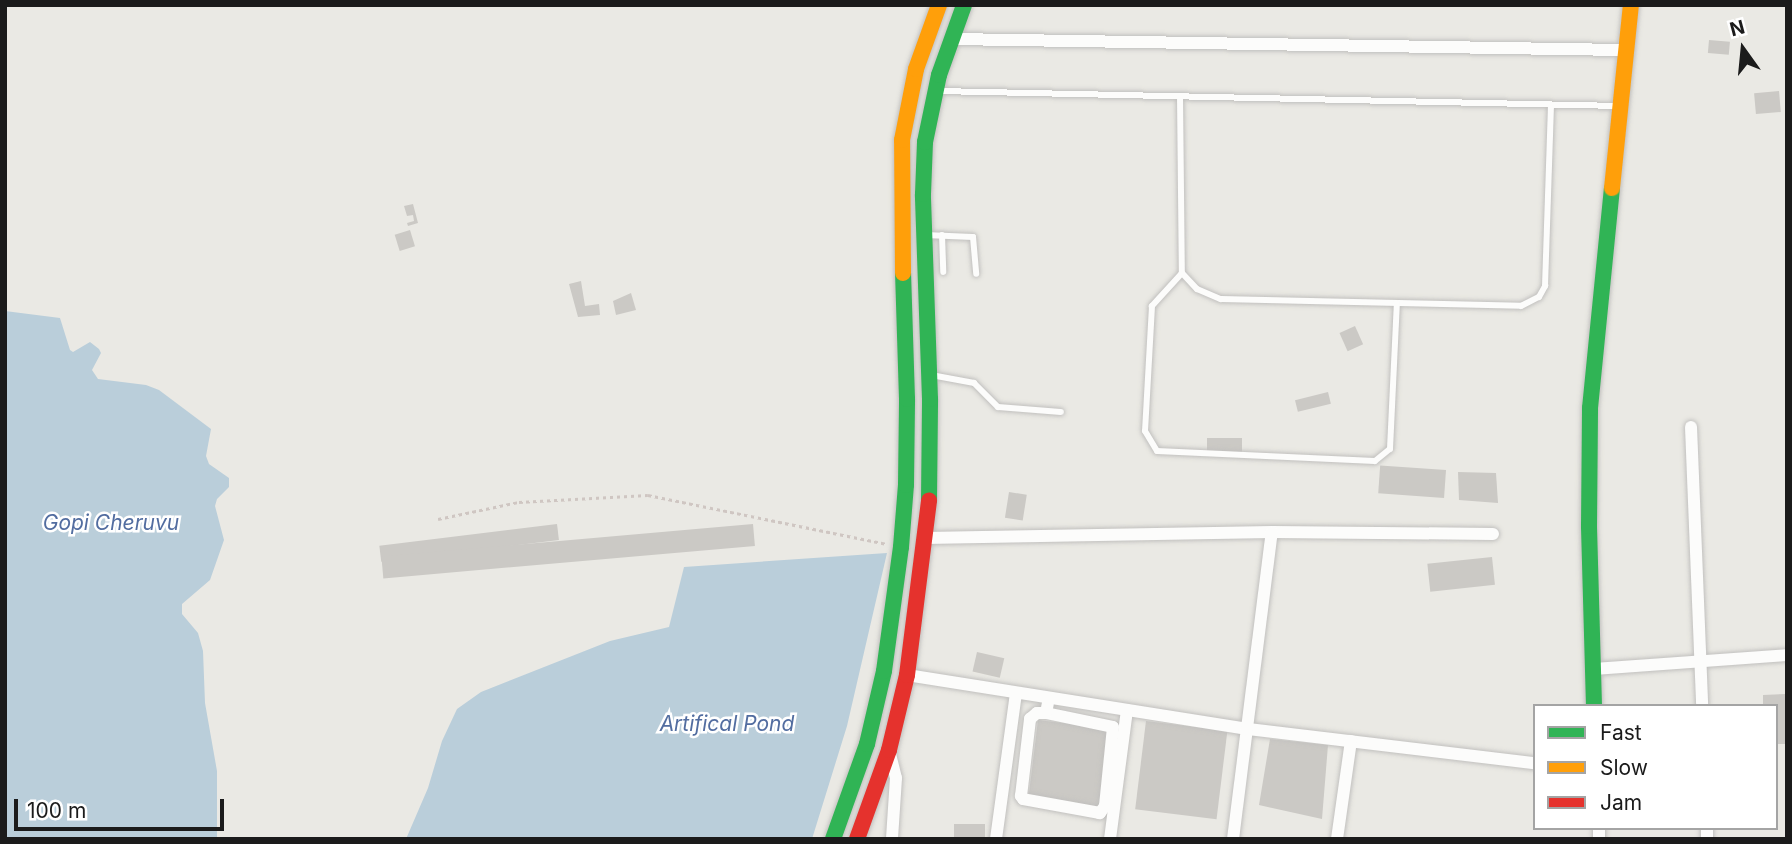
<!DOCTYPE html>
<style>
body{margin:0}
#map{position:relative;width:1792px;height:844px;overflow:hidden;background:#eae9e4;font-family:Inter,sans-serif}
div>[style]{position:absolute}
.water>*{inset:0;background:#baceda}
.building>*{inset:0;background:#cbc9c5;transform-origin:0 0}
.path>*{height:2.5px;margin-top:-1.25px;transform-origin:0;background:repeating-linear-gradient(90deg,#cfc6c2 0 3.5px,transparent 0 7px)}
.roads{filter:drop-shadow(0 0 2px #c1c0be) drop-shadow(0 0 2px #c1c0be)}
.lane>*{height:6px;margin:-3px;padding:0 3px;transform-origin:3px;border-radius:3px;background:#fcfcfb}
.street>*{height:12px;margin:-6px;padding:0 6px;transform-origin:6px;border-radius:6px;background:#fcfcfb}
.fast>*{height:16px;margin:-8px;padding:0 8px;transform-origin:8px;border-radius:8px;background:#30b455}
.slow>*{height:16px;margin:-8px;padding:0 8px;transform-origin:8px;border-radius:8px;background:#ff9f0a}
.jam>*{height:16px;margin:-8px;padding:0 8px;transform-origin:8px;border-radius:8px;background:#e5322d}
span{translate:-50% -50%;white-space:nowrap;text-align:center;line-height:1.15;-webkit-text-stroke:5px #fff;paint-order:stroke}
.water-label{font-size:21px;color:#526da0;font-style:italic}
.frame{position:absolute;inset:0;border:7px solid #1b1b1b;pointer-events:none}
.legend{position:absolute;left:1533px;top:704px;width:245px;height:126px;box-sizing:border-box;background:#fff;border:2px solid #a4a4a4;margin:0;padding:9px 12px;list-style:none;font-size:21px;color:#1b1b1b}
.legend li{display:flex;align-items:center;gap:14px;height:35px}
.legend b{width:35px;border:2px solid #a4a4a4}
.north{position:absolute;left:1708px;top:14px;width:70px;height:70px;-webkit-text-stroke:5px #fff;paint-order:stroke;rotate:345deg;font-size:19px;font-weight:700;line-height:28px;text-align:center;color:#1b1b1b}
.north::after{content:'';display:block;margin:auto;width:24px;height:32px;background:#1b1b1b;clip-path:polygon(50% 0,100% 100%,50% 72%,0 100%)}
.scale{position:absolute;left:14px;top:799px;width:210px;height:32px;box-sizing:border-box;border:4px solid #1b1b1b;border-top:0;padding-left:9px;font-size:21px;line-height:24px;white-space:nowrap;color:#1b1b1b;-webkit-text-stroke:5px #fff;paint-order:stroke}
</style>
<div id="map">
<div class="water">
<div style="clip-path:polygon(5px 311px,60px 318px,70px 350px,73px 352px,90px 342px,99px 349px,101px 353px,92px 370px,98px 379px,146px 385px,159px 390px,211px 429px,206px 456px,209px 464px,229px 478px,229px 487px,217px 499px,215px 506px,224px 540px,210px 580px,182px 604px,182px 614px,198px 633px,203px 651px,205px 703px,217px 771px,217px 839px,5px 839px)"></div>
<div style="clip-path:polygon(887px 553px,847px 726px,812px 839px,406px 839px,428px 788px,442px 741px,457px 709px,481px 692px,610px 641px,669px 627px,684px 567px)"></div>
</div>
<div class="building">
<div style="left:1709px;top:40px;width:21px;height:13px;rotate:5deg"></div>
<div style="left:1779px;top:91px;width:21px;height:25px;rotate:85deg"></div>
<div style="clip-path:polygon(413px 204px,418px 223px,408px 226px,407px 223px,414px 221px,413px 215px,407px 216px,404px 206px)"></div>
<div style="left:410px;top:230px;width:17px;height:16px;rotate:73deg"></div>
<div style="clip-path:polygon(581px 281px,585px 306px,599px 304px,600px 315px,578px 317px,569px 284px)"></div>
<div style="clip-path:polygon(631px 293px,636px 310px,616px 315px,613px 301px)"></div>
<div style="left:1355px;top:326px;width:20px;height:17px;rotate:66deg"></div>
<div style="left:1328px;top:392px;width:12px;height:34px;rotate:76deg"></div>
<div style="left:1207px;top:438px;width:35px;height:14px"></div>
<div style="left:1446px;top:470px;width:28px;height:66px;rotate:94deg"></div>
<div style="clip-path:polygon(1458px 472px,1496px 473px,1498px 503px,1459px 500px)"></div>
<div style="left:1009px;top:492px;width:18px;height:26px;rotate:9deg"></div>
<div style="left:557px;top:524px;width:16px;height:179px;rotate:83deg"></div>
<div style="left:753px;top:524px;width:22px;height:373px;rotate:85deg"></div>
<div style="left:1492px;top:557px;width:28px;height:65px;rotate:84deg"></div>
<div style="left:977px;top:652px;width:28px;height:20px;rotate:13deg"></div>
<div style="clip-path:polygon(1786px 694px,1787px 744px,1776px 744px,1776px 706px,1763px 706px,1763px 695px)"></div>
<div style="left:1038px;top:720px;width:74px;height:80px;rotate:7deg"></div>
<div style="left:1146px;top:721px;width:82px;height:89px;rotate:7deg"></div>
<div style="clip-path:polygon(1270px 739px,1328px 745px,1322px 819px,1259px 805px)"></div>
<div style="left:954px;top:824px;width:31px;height:15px"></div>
</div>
<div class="path">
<div style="left:438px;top:519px;width:83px;rotate:-11.9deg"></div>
<div style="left:519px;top:502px;width:129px;rotate:-3.1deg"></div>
<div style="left:648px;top:495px;width:244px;rotate:11.6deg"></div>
</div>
<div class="roads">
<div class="lane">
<div style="left:938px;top:91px;width:682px;rotate:1.26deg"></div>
<div style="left:1180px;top:96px;width:177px;rotate:89.4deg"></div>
<div style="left:1182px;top:273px;width:22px;rotate:47deg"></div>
<div style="left:1197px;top:289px;width:26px;rotate:23deg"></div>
<div style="left:1221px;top:299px;width:300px;rotate:1.3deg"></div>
<div style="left:1521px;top:306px;width:20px;rotate:-27deg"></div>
<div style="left:1539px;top:297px;width:13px;rotate:-61deg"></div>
<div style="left:1545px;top:286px;width:181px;rotate:-88.1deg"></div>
<div style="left:925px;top:235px;width:48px;rotate:2.4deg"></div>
<div style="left:973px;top:237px;width:37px;rotate:85deg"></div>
<div style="left:942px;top:235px;width:37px;rotate:88deg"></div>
<div style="left:1182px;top:273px;width:45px;rotate:132.3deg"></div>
<div style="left:1152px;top:306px;width:125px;rotate:93.2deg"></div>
<div style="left:1145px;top:431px;width:23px;rotate:59deg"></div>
<div style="left:1157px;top:451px;width:218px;rotate:2.6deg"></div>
<div style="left:1375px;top:461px;width:19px;rotate:-39deg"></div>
<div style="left:1390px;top:449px;width:146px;rotate:-87.3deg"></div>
<div style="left:931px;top:375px;width:44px;rotate:10.5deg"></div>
<div style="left:974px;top:383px;width:34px;rotate:45deg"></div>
<div style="left:998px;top:407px;width:63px;rotate:4.5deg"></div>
</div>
<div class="street">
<div style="left:952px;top:39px;width:674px;rotate:0.94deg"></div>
<div style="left:1691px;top:427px;width:279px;rotate:87.7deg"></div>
<div style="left:925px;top:538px;width:347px;rotate:-1deg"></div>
<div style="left:1272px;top:532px;width:221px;rotate:0.5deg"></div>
<div style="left:1593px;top:669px;width:195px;rotate:-4.1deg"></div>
<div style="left:907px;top:675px;width:345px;rotate:9deg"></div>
<div style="left:1248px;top:729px;width:289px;rotate:6.8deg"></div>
<div style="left:1046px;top:713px;width:68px;rotate:11.8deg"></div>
<div style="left:1113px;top:727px;width:79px;rotate:95.8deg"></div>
<div style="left:1105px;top:806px;width:9px;rotate:126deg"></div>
<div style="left:1100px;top:813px;width:78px;rotate:-169.7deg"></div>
<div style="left:1023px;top:799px;width:4px;rotate:-124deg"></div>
<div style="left:1021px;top:796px;width:78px;rotate:-83.3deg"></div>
<div style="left:1030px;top:719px;width:9px;rotate:-41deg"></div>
<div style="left:1037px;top:713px;width:9px"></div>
<div style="left:1046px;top:713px;width:15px;rotate:-79deg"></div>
<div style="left:889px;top:750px;width:29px;rotate:76deg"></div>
<div style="left:896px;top:778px;width:61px;rotate:93.8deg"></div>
<div style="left:1599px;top:828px;width:11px;rotate:90deg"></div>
<div style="left:1707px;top:828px;width:11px;rotate:90deg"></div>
<div style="left:996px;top:839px;width:147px;rotate:-82.2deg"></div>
<div style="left:1110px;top:839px;width:130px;rotate:-82.5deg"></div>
<div style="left:1233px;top:839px;width:309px;rotate:-82.8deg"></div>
<div style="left:1337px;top:839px;width:99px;rotate:-81.9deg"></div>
</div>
<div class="fast">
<div style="left:929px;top:500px;width:101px;rotate:-89.4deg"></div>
<div style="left:930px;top:399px;width:205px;rotate:-92deg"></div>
<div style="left:923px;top:194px;width:52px;rotate:-87.8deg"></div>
<div style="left:925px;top:142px;width:68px;rotate:-78.2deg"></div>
<div style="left:939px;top:75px;width:74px;rotate:-70.3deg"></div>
<div style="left:1594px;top:706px;width:180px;rotate:-91.6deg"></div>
<div style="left:1589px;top:526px;width:118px;rotate:-89.5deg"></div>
<div style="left:1590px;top:408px;width:221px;rotate:-84.3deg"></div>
<div style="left:833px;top:839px;width:101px;rotate:-70.3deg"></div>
<div style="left:867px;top:744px;width:75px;rotate:-76.9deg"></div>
<div style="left:884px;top:671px;width:125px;rotate:-82.2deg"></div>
<div style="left:901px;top:547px;width:62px;rotate:-85.4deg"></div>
<div style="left:906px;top:485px;width:86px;rotate:-89.3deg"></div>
<div style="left:907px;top:399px;width:126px;rotate:-91.8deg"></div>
</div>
<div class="slow">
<div style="left:1612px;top:188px;width:184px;rotate:-84.1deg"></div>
<div style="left:903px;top:273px;width:133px;rotate:-90.4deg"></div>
<div style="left:902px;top:140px;width:72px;rotate:-78.8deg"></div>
<div style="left:916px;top:69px;width:68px;rotate:-70.2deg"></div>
</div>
<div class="jam">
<div style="left:857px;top:839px;width:95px;rotate:-70.2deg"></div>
<div style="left:889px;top:750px;width:77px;rotate:-76.5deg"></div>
<div style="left:907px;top:675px;width:176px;rotate:-82.8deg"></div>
</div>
</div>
<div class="water-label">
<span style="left:111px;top:523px">Gopi Cheruvu</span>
<span style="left:727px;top:724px">Artifical Pond</span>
</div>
<div class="frame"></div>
<ul class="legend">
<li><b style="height:9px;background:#30b455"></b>Fast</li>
<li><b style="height:9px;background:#ff9f0a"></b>Slow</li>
<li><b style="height:9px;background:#e5322d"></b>Jam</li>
</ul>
<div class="north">N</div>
<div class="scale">100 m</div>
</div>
